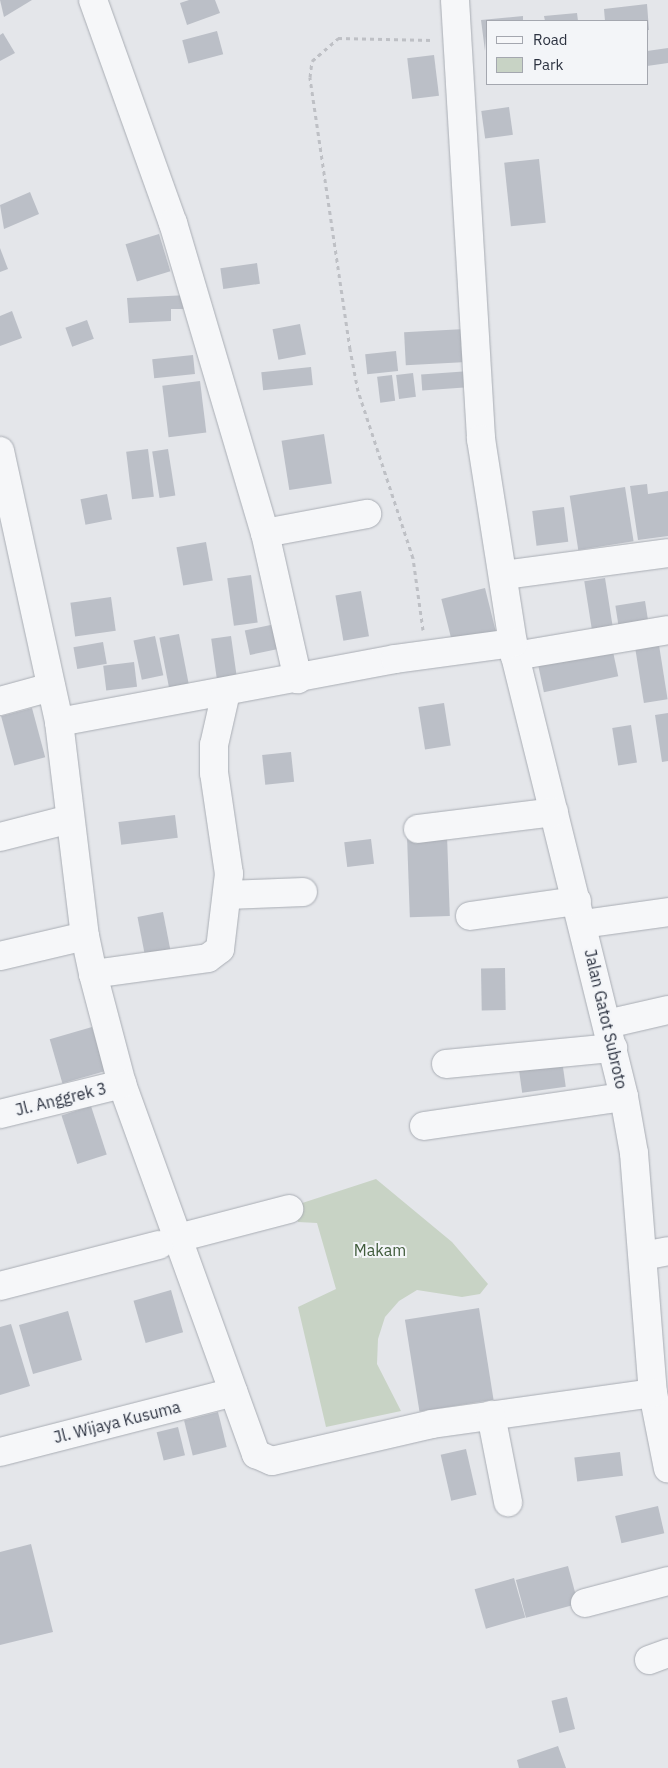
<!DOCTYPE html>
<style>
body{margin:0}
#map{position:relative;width:668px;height:1768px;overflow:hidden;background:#e4e6ea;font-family:"IBM Plex Sans",sans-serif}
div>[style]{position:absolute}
.green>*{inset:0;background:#c8d3c5}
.building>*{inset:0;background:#bbbfc7;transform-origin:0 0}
.path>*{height:3px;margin-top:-1.5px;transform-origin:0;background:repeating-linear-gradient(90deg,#bec0c5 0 4px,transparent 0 8px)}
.roads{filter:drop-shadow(0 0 1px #a9adb4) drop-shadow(0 0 1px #a9adb4)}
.minor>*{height:28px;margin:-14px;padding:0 14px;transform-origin:14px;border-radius:14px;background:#f6f7f9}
span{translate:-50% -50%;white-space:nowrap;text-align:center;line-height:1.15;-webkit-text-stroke:4px #f3f5f8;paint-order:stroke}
.street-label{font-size:16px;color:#2d3341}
.park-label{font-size:16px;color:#405c3b}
.legend{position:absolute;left:486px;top:20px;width:162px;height:65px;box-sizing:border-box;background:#f3f5f8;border:1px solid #a4a7af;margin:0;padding:6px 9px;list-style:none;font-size:15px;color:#2d3341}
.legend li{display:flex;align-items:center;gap:10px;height:25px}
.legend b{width:25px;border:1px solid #a4a7af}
</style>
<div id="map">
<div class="green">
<div style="clip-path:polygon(376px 1179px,452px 1242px,488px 1284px,480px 1294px,462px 1297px,417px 1290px,399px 1301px,385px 1317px,378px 1339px,377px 1364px,401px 1411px,326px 1427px,298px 1307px,336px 1289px,317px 1223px,298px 1222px,293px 1206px)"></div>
</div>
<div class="building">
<div style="clip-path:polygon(0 0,32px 0,4px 17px)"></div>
<div style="clip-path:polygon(189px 0,215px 0,220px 13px,187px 25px,180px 3px)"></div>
<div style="clip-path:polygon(647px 4px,649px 30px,647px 30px,647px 21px,605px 21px,604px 9px)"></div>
<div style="clip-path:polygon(577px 13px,578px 21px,545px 21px,544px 16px)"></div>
<div style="clip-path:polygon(523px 16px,523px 21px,487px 21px,485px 51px,481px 20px)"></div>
<div style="left:217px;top:31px;width:24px;height:36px;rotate:75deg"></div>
<div style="clip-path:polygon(3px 33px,15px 53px,0 61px,0 35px)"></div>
<div style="clip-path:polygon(668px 48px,668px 63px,647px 66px,647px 51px)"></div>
<div style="left:434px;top:55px;width:41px;height:27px;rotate:83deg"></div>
<div style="left:509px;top:107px;width:28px;height:28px;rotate:82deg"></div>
<div style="left:539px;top:159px;width:64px;height:35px;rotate:84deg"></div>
<div style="clip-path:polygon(30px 192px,39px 214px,4px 229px,0 205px)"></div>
<div style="left:159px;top:234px;width:39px;height:35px;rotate:73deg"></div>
<div style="clip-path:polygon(0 248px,8px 269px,0 272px)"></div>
<div style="left:257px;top:263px;width:21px;height:37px;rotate:82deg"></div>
<div style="clip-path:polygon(188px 295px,189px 309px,171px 309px,171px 321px,129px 323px,127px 298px)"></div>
<div style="clip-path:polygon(12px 311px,22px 338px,0 346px,0 316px)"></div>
<div style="left:87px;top:320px;width:20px;height:23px;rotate:70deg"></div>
<div style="left:300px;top:324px;width:31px;height:28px;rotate:79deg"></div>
<div style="left:465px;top:329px;width:33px;height:61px;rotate:87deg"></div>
<div style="left:396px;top:351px;width:20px;height:31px;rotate:84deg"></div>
<div style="left:193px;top:355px;width:19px;height:41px;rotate:84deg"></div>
<div style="left:311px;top:367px;width:18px;height:50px;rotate:84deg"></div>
<div style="left:470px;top:371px;width:16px;height:49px;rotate:86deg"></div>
<div style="left:413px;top:373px;width:24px;height:17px;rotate:83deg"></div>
<div style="left:392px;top:375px;width:26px;height:15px;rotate:83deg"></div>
<div style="left:200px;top:381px;width:52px;height:38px;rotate:83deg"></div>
<div style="left:324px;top:434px;width:50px;height:43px;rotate:81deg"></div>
<div style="left:148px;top:449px;width:48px;height:22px;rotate:83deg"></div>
<div style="left:168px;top:449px;width:47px;height:16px;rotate:81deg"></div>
<div style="clip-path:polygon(647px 484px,648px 494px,668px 491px,668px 536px,638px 540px,630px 486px)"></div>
<div style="left:625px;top:487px;width:55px;height:56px;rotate:81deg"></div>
<div style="left:107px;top:494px;width:26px;height:27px;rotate:79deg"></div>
<div style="left:564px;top:507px;width:35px;height:32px;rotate:83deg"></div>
<div style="left:206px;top:542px;width:39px;height:30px;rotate:80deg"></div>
<div style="left:251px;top:575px;width:48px;height:24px;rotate:82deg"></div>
<div style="left:605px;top:578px;width:53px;height:21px;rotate:81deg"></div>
<div style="left:485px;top:588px;width:46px;height:45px;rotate:76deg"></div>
<div style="left:361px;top:591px;width:46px;height:26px;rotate:80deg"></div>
<div style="left:111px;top:597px;width:34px;height:41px;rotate:82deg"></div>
<div style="left:645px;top:601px;width:25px;height:30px;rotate:81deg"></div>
<div style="left:280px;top:623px;width:25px;height:36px;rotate:78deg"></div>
<div style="left:179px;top:634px;width:51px;height:20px;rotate:79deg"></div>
<div style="left:155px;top:636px;width:40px;height:22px;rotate:78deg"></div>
<div style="left:231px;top:636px;width:41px;height:20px;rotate:82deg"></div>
<div style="left:103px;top:642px;width:22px;height:30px;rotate:80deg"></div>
<div style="left:659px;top:645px;width:55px;height:24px;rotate:81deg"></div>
<div style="left:612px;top:647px;width:30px;height:76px;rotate:78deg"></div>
<div style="left:134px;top:662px;width:25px;height:31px;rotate:83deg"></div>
<div style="left:444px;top:703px;width:43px;height:26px;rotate:81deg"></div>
<div style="left:32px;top:708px;width:51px;height:32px;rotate:75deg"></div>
<div style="clip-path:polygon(668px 713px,668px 761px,662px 762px,655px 715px)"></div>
<div style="left:631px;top:725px;width:38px;height:19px;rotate:81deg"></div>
<div style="left:291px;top:752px;width:30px;height:29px;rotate:84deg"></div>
<div style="left:175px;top:815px;width:23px;height:57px;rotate:83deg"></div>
<div style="left:447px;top:835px;width:81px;height:40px;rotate:88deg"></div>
<div style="left:371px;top:839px;width:25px;height:27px;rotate:83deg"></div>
<div style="left:163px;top:912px;width:44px;height:26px;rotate:79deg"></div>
<div style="left:505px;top:968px;width:42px;height:24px;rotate:89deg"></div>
<div style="left:92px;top:1027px;width:46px;height:44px;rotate:74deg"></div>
<div style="left:562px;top:1060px;width:27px;height:44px;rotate:82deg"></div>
<div style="left:91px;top:1106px;width:51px;height:31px;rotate:72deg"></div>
<div style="left:171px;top:1290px;width:44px;height:39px;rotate:74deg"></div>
<div style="left:479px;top:1308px;width:93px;height:75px;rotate:81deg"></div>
<div style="left:68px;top:1311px;width:51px;height:51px;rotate:74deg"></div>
<div style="clip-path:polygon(11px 1324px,30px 1386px,0 1395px,0 1327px)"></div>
<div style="left:218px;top:1412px;width:36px;height:35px;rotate:76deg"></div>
<div style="left:178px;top:1427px;width:29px;height:22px;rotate:76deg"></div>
<div style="left:466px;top:1449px;width:47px;height:26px;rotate:77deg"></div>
<div style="left:620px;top:1452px;width:24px;height:46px;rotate:83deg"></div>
<div style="left:658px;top:1506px;width:28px;height:44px;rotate:77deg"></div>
<div style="clip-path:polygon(31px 1544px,53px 1632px,0 1645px,0 1552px)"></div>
<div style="left:568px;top:1566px;width:39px;height:54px;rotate:75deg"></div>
<div style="left:514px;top:1578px;width:41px;height:41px;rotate:74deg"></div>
<div style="left:567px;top:1697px;width:33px;height:16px;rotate:76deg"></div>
<div style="clip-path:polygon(558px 1746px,566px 1768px,519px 1768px,517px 1760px)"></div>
</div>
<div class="path">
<div style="left:423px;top:630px;width:73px;rotate:-97.9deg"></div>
<div style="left:413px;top:558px;width:176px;rotate:-108.2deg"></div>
<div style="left:358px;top:391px;width:43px;rotate:-100.8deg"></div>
<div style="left:350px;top:349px;width:275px;rotate:-98.4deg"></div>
<div style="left:310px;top:77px;width:16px;rotate:-83deg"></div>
<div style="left:312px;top:61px;width:35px;rotate:-41deg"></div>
<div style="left:338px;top:38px;width:94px;rotate:1.2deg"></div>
</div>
<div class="roads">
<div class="minor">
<div style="left:93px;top:0;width:237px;rotate:70.3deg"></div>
<div style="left:173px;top:223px;width:323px;rotate:73.5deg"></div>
<div style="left:265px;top:533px;width:150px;rotate:77.3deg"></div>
<div style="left:455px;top:0;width:440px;rotate:86.6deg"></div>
<div style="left:481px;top:439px;width:220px;rotate:81.1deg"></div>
<div style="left:515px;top:656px;width:454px;rotate:76.1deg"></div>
<div style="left:624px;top:1097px;width:57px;rotate:79.9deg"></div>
<div style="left:634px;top:1153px;width:241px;rotate:85.5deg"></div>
<div style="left:653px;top:1393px;width:77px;rotate:78.8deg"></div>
<div style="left:0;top:451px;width:277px;rotate:77.7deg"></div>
<div style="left:59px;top:722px;width:216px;rotate:83.1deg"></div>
<div style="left:85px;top:936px;width:39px;rotate:78deg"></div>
<div style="left:93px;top:974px;width:114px;rotate:75.2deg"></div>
<div style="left:122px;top:1084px;width:394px;rotate:70.1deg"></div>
<div style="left:256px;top:1454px;width:17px;rotate:24deg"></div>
<div style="left:272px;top:1461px;width:164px;rotate:-13deg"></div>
<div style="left:432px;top:1424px;width:223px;rotate:-8deg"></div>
<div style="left:265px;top:533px;width:104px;rotate:-10.6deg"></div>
<div style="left:504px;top:575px;width:165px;rotate:-7.6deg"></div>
<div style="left:515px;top:656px;width:155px;rotate:-9.6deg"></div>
<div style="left:0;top:701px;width:53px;rotate:-15.4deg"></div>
<div style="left:59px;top:722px;width:342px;rotate:-10.6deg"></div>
<div style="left:395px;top:659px;width:119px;rotate:-7.7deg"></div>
<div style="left:418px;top:829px;width:137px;rotate:-7.1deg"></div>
<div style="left:0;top:837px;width:72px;rotate:-14.4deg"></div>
<div style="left:228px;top:895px;width:75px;rotate:-2.3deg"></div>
<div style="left:470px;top:916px;width:108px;rotate:-8deg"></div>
<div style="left:583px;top:924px;width:86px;rotate:-8deg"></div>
<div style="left:0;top:956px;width:87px;rotate:-13.2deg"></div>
<div style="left:93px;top:974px;width:116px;rotate:-7.9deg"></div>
<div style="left:208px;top:958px;width:15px;rotate:-37deg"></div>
<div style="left:220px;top:949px;width:76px;rotate:-83.2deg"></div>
<div style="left:229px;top:874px;width:102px;rotate:-98.4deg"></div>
<div style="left:214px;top:773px;width:28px;rotate:-90deg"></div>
<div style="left:214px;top:745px;width:54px;rotate:-77.2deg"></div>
<div style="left:607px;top:1024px;width:63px;rotate:-12.9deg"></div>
<div style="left:446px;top:1064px;width:168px;rotate:-5.5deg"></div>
<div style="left:0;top:1114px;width:126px;rotate:-13.8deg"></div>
<div style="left:424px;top:1126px;width:202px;rotate:-8.3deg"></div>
<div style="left:178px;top:1238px;width:115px;rotate:-14.6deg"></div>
<div style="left:643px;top:1256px;width:25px;rotate:-11deg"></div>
<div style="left:0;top:1286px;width:164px;rotate:-14.5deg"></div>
<div style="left:491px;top:1415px;width:89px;rotate:78.9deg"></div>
<div style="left:0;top:1452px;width:241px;rotate:-14.4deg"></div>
<div style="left:585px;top:1603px;width:86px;rotate:-14.8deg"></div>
<div style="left:649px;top:1660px;width:20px;rotate:-20deg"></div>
</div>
</div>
<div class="street-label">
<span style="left:606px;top:1019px;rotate:77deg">Jalan Gatot Subroto</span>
<span style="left:61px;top:1099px;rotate:-14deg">Jl. Anggrek 3</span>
<span style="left:117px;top:1422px;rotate:-14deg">Jl. Wijaya Kusuma</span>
</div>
<div class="park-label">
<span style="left:380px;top:1250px">Makam</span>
</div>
<ul class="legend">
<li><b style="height:6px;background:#f6f7f9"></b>Road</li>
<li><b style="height:14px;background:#c8d3c5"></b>Park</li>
</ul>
</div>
